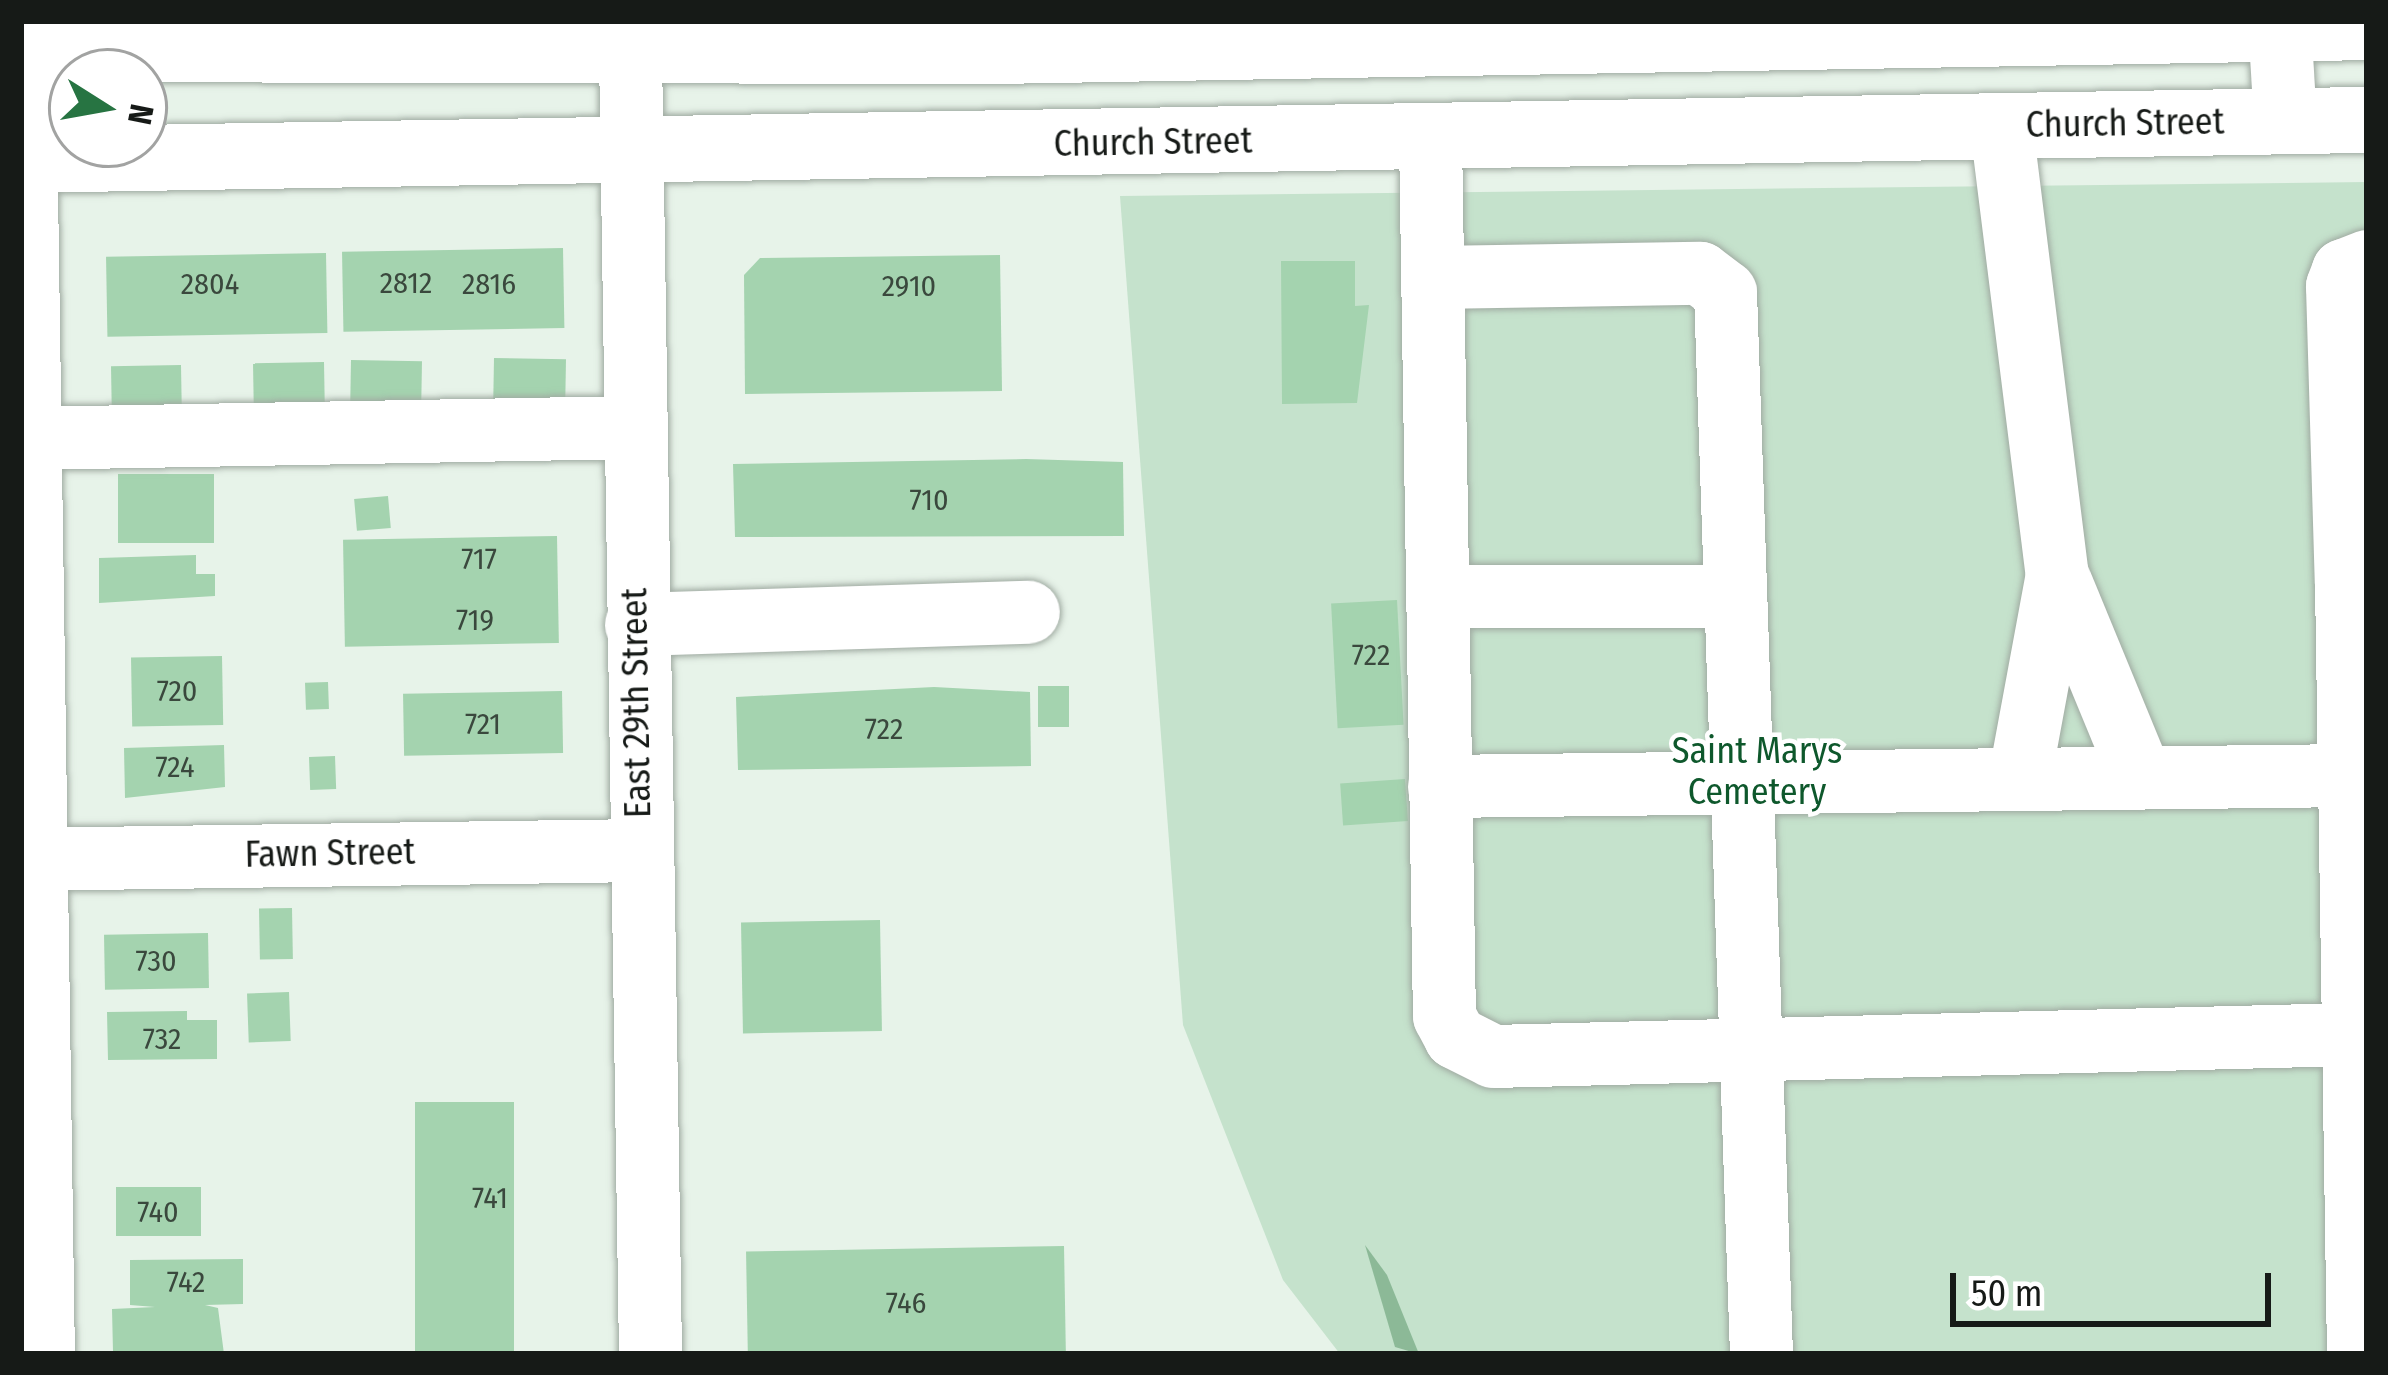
<!DOCTYPE html>
<style>
body{margin:0}
#map{position:relative;width:2388px;height:1375px;overflow:hidden;background:#e7f3e9;font-family:"Fira Sans Condensed",sans-serif}
div>[style]{position:absolute}
.green>*{inset:0;background:#c5e2cc}
.water>*{inset:0;background:#8cb997}
.building>*{inset:0;background:#a4d3af;transform-origin:0 0}
.roads{filter:drop-shadow(0 0 3px #a0aba2) drop-shadow(0 0 3px #a0aba2)}
.minor>*{height:63px;margin:-31.5px;padding:0 31.5px;transform-origin:31.5px;border-radius:31.5px;background:#fff}
.major>*{height:66px;margin:-33px;padding:0 33px;transform-origin:33px;border-radius:33px;background:#fff}
span{translate:-50% -50%;white-space:nowrap;text-align:center;line-height:1.15;-webkit-text-stroke:9px #fff;paint-order:stroke}
.number-label{font-size:30px;color:#3a483d}
.number-label span{-webkit-text-stroke-width:0}
.street-label{font-size:36px;color:#161a17}
.park-label{font-size:36px;color:#0e582c}
.frame{position:absolute;inset:0;border:24px solid #161a17;pointer-events:none}
.north{position:absolute;left:48px;top:48px;width:120px;height:120px;box-sizing:border-box;background:#fff;border:3px solid #a2a3a2;border-radius:50%;rotate:101deg;font-size:33px;font-weight:700;line-height:48px;text-align:center;color:#161a17}
.north::after{content:'';display:block;margin:auto;width:42px;height:54px;background:#277442;clip-path:polygon(50% 0,100% 100%,50% 72%,0 100%)}
.scale{position:absolute;left:1950px;top:1273px;width:321px;height:54px;box-sizing:border-box;border:6px solid #161a17;border-top:0;padding-left:15px;font-size:36px;line-height:42px;white-space:nowrap;color:#161a17;-webkit-text-stroke:9px #fff;paint-order:stroke}
</style>
<div id="map">
<div class="green">
<div style="clip-path:polygon(2367px 182px,2367px 1354px,1340px 1354px,1283px 1280px,1183px 1025px,1120px 196px)"></div>
</div>
<div class="water">
<div style="clip-path:polygon(1365px 1245px,1387px 1275px,1419px 1354px,1395px 1347px)"></div>
</div>
<div class="building">
<div style="left:563px;top:248px;width:80px;height:221px;rotate:89deg"></div>
<div style="left:326px;top:253px;width:80px;height:220px;rotate:89deg"></div>
<div style="clip-path:polygon(1000px 255px,1002px 391px,745px 394px,744px 275px,760px 258px)"></div>
<div style="clip-path:polygon(1281px 261px,1355px 261px,1355px 306px,1369px 305px,1357px 403px,1282px 404px)"></div>
<div style="left:494px;top:358px;width:72px;height:48px;rotate:1deg"></div>
<div style="left:351px;top:360px;width:71px;height:47px;rotate:1deg"></div>
<div style="left:324px;top:362px;width:46px;height:71px;rotate:89deg"></div>
<div style="left:181px;top:365px;width:46px;height:70px;rotate:89deg"></div>
<div style="clip-path:polygon(1026px 459px,1123px 462px,1124px 536px,735px 537px,733px 464px)"></div>
<div style="left:214px;top:474px;width:69px;height:96px;rotate:90deg"></div>
<div style="left:388px;top:496px;width:32px;height:34px;rotate:85deg"></div>
<div style="left:557px;top:536px;width:107px;height:214px;rotate:89deg"></div>
<div style="clip-path:polygon(196px 555px,196px 574px,215px 574px,215px 596px,99px 603px,99px 558px)"></div>
<div style="left:1397px;top:600px;width:125px;height:66px;rotate:87deg"></div>
<div style="left:222px;top:656px;width:69px;height:91px;rotate:89deg"></div>
<div style="left:328px;top:682px;width:27px;height:23px;rotate:88deg"></div>
<div style="left:1038px;top:686px;width:31px;height:41px"></div>
<div style="clip-path:polygon(934px 687px,1030px 692px,1031px 766px,738px 770px,736px 697px)"></div>
<div style="left:562px;top:691px;width:62px;height:159px;rotate:89deg"></div>
<div style="clip-path:polygon(224px 745px,225px 787px,125px 798px,124px 748px)"></div>
<div style="left:335px;top:756px;width:33px;height:26px;rotate:88deg"></div>
<div style="left:1405px;top:779px;width:42px;height:65px;rotate:86deg"></div>
<div style="left:292px;top:908px;width:51px;height:33px;rotate:89deg"></div>
<div style="left:880px;top:920px;width:111px;height:139px;rotate:89deg"></div>
<div style="left:208px;top:933px;width:55px;height:104px;rotate:89deg"></div>
<div style="left:289px;top:992px;width:49px;height:42px;rotate:88deg"></div>
<div style="clip-path:polygon(187px 1011px,187px 1020px,217px 1020px,217px 1059px,108px 1060px,107px 1012px)"></div>
<div style="left:514px;top:1102px;width:252px;height:99px;rotate:90deg"></div>
<div style="left:116px;top:1187px;width:85px;height:49px"></div>
<div style="left:1064px;top:1246px;width:108px;height:318px;rotate:89deg"></div>
<div style="clip-path:polygon(243px 1259px,243px 1304px,205px 1305px,218px 1308px,224px 1354px,113px 1352px,112px 1309px,155px 1307px,130px 1305px,130px 1260px)"></div>
</div>
<div class="roads">
<div class="minor">
<div style="left:2279px;top:21px;width:100px;rotate:86.6deg"></div>
<div style="left:24px;top:49px;width:1305px;rotate:89.17deg"></div>
<div style="left:630px;top:52px;width:1302px;rotate:89.12deg"></div>
<div style="left:2001px;top:127px;width:450px;rotate:82.9deg"></div>
<div style="left:2057px;top:574px;width:208px;rotate:100.5deg"></div>
<div style="left:1430px;top:138px;width:878px;rotate:89.09deg"></div>
<div style="left:1444px;top:1016px;width:24px;rotate:62deg"></div>
<div style="left:1455px;top:1037px;width:42px;rotate:26.6deg"></div>
<div style="left:1493px;top:1056px;width:860px;rotate:-1.47deg"></div>
<div style="left:2367px;top:261px;width:26px;rotate:159deg"></div>
<div style="left:2343px;top:270px;width:17px;rotate:111deg"></div>
<div style="left:2337px;top:286px;width:296px;rotate:88.3deg"></div>
<div style="left:2346px;top:582px;width:21px"></div>
<div style="left:1434px;top:277px;width:266px;rotate:-0.9deg"></div>
<div style="left:1700px;top:273px;width:31px;rotate:37deg"></div>
<div style="left:1725px;top:292px;width:1063px;rotate:88.06deg"></div>
<div style="left:27px;top:438px;width:606px;rotate:-1.04deg"></div>
<div style="left:2346px;top:582px;width:772px;rotate:89.11deg"></div>
<div style="left:2061px;top:584px;width:208px;rotate:67.6deg"></div>
<div style="left:1437px;top:596px;width:294px"></div>
<div style="left:636px;top:624px;width:392px;rotate:-1.8deg"></div>
<div style="left:1439px;top:786px;width:912px;rotate:-0.69deg"></div>
<div style="left:21px;top:859px;width:619px;rotate:-0.83deg"></div>
</div>
<div class="major">
<div style="left:21px;top:49px;width:975px;rotate:0.12deg"></div>
<div style="left:996px;top:51px;width:1371px;rotate:-1deg"></div>
<div style="left:21px;top:160px;width:2346px;rotate:-0.98deg"></div>
</div>
</div>
<div class="number-label">
<span style="left:406px;top:283px">2812</span>
<span style="left:210px;top:284px">2804</span>
<span style="left:489px;top:284px">2816</span>
<span style="left:909px;top:286px">2910</span>
<span style="left:929px;top:500px">710</span>
<span style="left:479px;top:559px">717</span>
<span style="left:475px;top:620px">719</span>
<span style="left:1371px;top:655px">722</span>
<span style="left:177px;top:691px">720</span>
<span style="left:483px;top:724px">721</span>
<span style="left:884px;top:729px">722</span>
<span style="left:175px;top:767px">724</span>
<span style="left:156px;top:961px">730</span>
<span style="left:162px;top:1039px">732</span>
<span style="left:490px;top:1198px">741</span>
<span style="left:158px;top:1212px">740</span>
<span style="left:186px;top:1282px">742</span>
<span style="left:906px;top:1303px">746</span>
</div>
<div class="street-label">
<span style="left:2125px;top:124px;rotate:-1deg">Church Street</span>
<span style="left:1153px;top:143px;rotate:-1deg">Church Street</span>
<span style="left:637px;top:703px;rotate:-91deg">East 29th Street</span>
<span style="left:330px;top:854px;rotate:-1deg">Fawn Street</span>
</div>
<div class="park-label">
<span style="left:1757px;top:772px">Saint Marys<br>Cemetery</span>
</div>
<div class="frame"></div>
<div class="north">N</div>
<div class="scale">50 m</div>
</div>
